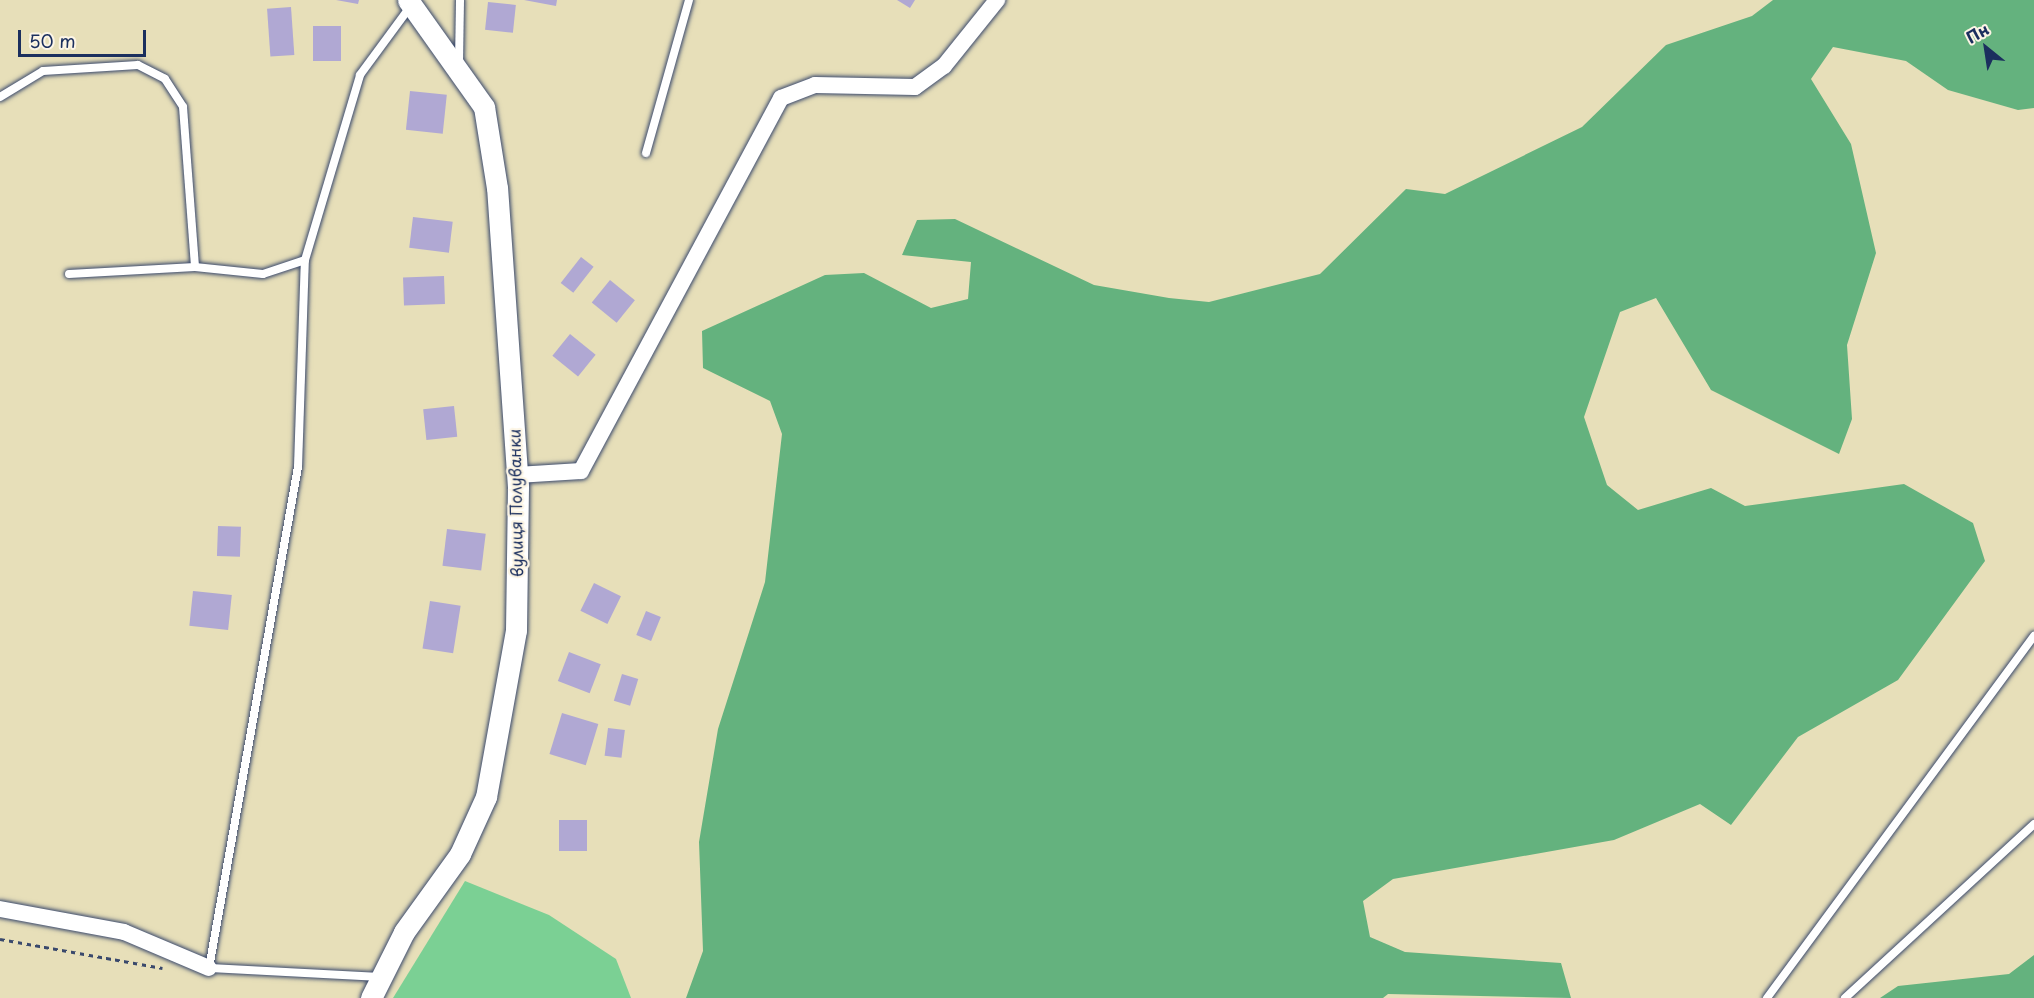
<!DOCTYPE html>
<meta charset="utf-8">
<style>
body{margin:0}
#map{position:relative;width:2034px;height:998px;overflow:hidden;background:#e7dfb9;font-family:"Playpen Sans",sans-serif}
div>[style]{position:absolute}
.green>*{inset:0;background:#7bd094}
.forest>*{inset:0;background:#64b27e}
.building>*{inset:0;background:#b0a8d3;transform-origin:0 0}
.path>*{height:3px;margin-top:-1.5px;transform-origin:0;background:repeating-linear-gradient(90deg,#3a496c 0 4.5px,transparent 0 9px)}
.roads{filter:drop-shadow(0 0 2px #3a496c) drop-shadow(0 0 2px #3a496c)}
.service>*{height:8px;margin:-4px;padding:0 4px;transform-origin:4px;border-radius:4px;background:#fff}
.minor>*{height:16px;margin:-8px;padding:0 8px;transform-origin:8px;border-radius:8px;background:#fff}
.tertiary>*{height:21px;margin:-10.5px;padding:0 10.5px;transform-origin:10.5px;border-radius:10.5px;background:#fff}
span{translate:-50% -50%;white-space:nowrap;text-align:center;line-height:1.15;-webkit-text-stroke:4.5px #fcf5e5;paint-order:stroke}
.street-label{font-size:16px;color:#1b2f5e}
.north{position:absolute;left:1956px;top:18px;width:60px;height:60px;-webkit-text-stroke:4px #fcf5e5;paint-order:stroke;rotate:330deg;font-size:16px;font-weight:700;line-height:24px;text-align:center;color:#1b2f5e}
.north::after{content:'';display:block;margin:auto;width:21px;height:27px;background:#1b2f5e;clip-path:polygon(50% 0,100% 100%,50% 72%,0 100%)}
.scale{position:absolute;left:18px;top:30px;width:128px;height:27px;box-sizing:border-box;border:3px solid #1b2f5e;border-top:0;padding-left:8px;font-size:18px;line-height:21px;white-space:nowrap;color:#1b2f5e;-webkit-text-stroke:4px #fcf5e5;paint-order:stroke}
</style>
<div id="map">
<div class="green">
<div style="clip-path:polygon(465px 881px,549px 915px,616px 959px,631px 998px,393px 998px)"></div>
</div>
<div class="forest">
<div style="clip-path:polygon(1773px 0,2034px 0,2034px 108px,2018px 110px,1948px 90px,1906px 61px,1833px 47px,1811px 79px,1851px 144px,1876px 253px,1847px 345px,1852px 419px,1839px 454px,1711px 390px,1656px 298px,1620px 312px,1584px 417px,1607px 485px,1638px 510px,1711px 488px,1745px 506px,1904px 484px,1973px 523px,1985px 561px,1898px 680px,1798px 737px,1731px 825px,1700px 804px,1614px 840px,1393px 879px,1363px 901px,1370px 937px,1405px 952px,1561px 963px,1571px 998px,1388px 994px,1383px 998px,686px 998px,703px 951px,699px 842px,718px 729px,765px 582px,782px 434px,770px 401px,703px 368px,702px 331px,825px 275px,864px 273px,931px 308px,968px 299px,971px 262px,902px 255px,917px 220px,955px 219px,1094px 285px,1169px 298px,1209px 302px,1320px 274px,1406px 189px,1445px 194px,1582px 127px,1666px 45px,1752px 16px)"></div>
<div style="clip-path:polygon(2034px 955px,2034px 998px,1880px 998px,1898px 986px,2009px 974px)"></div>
</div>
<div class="building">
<div style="clip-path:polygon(336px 0,359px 0,358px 4px)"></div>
<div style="clip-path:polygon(524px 0,557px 0,556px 6px)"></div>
<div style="clip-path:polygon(897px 0,915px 0,910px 8px)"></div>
<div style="left:488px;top:2px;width:28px;height:28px;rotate:6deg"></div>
<div style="left:291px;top:7px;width:48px;height:24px;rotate:86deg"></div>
<div style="left:313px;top:26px;width:28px;height:35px"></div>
<div style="left:410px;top:91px;width:37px;height:39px;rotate:6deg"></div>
<div style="left:413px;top:217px;width:40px;height:31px;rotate:7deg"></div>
<div style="left:581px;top:257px;width:16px;height:33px;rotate:38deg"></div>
<div style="left:444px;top:276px;width:28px;height:41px;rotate:88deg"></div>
<div style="left:610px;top:280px;width:32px;height:29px;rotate:39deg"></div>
<div style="left:570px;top:334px;width:33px;height:28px;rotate:39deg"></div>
<div style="left:454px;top:406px;width:31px;height:31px;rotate:84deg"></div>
<div style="left:218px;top:526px;width:23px;height:30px;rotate:2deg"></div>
<div style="left:447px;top:529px;width:39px;height:37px;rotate:7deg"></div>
<div style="left:594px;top:583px;width:30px;height:31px;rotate:26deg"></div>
<div style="left:193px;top:591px;width:39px;height:35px;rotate:6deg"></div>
<div style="left:430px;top:601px;width:31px;height:48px;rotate:9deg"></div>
<div style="left:646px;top:611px;width:16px;height:26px;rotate:22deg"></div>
<div style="left:569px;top:652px;width:34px;height:31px;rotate:21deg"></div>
<div style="left:622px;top:674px;width:17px;height:28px;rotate:17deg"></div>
<div style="left:562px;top:713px;width:38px;height:43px;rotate:17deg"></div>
<div style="left:608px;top:728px;width:17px;height:28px;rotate:7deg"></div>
<div style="left:559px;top:820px;width:28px;height:31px"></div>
</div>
<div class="path">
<div style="left:0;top:939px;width:165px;rotate:10.1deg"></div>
</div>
<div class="roads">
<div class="service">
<div style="left:459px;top:64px;width:64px;rotate:-89.1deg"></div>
<div style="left:0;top:97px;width:50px;rotate:-31.2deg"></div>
<div style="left:43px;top:71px;width:95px;rotate:-3.6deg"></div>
<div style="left:138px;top:65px;width:30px;rotate:27deg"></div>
<div style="left:165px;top:79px;width:33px;rotate:57deg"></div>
<div style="left:183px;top:107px;width:160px;rotate:85.7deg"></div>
<div style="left:195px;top:267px;width:68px;rotate:5.9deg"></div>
<div style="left:263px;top:274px;width:44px;rotate:-18.4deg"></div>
<div style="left:646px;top:153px;width:159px;rotate:-74.3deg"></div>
<div style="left:69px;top:274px;width:126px;rotate:-3.2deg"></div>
<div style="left:381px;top:977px;width:172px;rotate:-177deg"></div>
<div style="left:209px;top:968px;width:509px;rotate:-79.93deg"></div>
<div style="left:298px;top:467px;width:207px;rotate:-88.1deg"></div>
<div style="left:305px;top:260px;width:193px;rotate:-73.4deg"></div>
<div style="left:360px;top:75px;width:84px;rotate:-53.7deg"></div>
<div style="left:1767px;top:998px;width:450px;rotate:-53.6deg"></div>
<div style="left:1845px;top:998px;width:257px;rotate:-42.6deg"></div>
</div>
<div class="minor">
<div style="left:517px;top:475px;width:64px;rotate:-3.6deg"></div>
<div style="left:581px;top:471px;width:423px;rotate:-61.8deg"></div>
<div style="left:781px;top:98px;width:36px;rotate:-21deg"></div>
<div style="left:815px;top:85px;width:100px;rotate:1.1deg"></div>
<div style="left:915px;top:87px;width:36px;rotate:-36deg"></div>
<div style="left:944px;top:66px;width:85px;rotate:-51.2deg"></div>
<div style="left:0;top:909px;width:126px;rotate:10.5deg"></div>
<div style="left:124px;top:932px;width:92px;rotate:23deg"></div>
</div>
<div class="tertiary">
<div style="left:371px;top:998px;width:74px;rotate:-63.4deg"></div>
<div style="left:404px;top:932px;width:96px;rotate:-54.3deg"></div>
<div style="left:460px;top:854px;width:63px;rotate:-65.5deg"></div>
<div style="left:486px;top:797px;width:170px;rotate:-79.8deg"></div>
<div style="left:516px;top:630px;width:143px;rotate:-89.2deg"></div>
<div style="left:518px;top:487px;width:300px;rotate:-94deg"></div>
<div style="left:497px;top:188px;width:82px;rotate:-99.1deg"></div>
<div style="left:484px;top:107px;width:131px;rotate:-125.4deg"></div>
</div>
</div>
<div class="street-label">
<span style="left:515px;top:503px;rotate:-91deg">вулиця Полуванки</span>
</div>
<div class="north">Пн</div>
<div class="scale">50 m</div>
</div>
